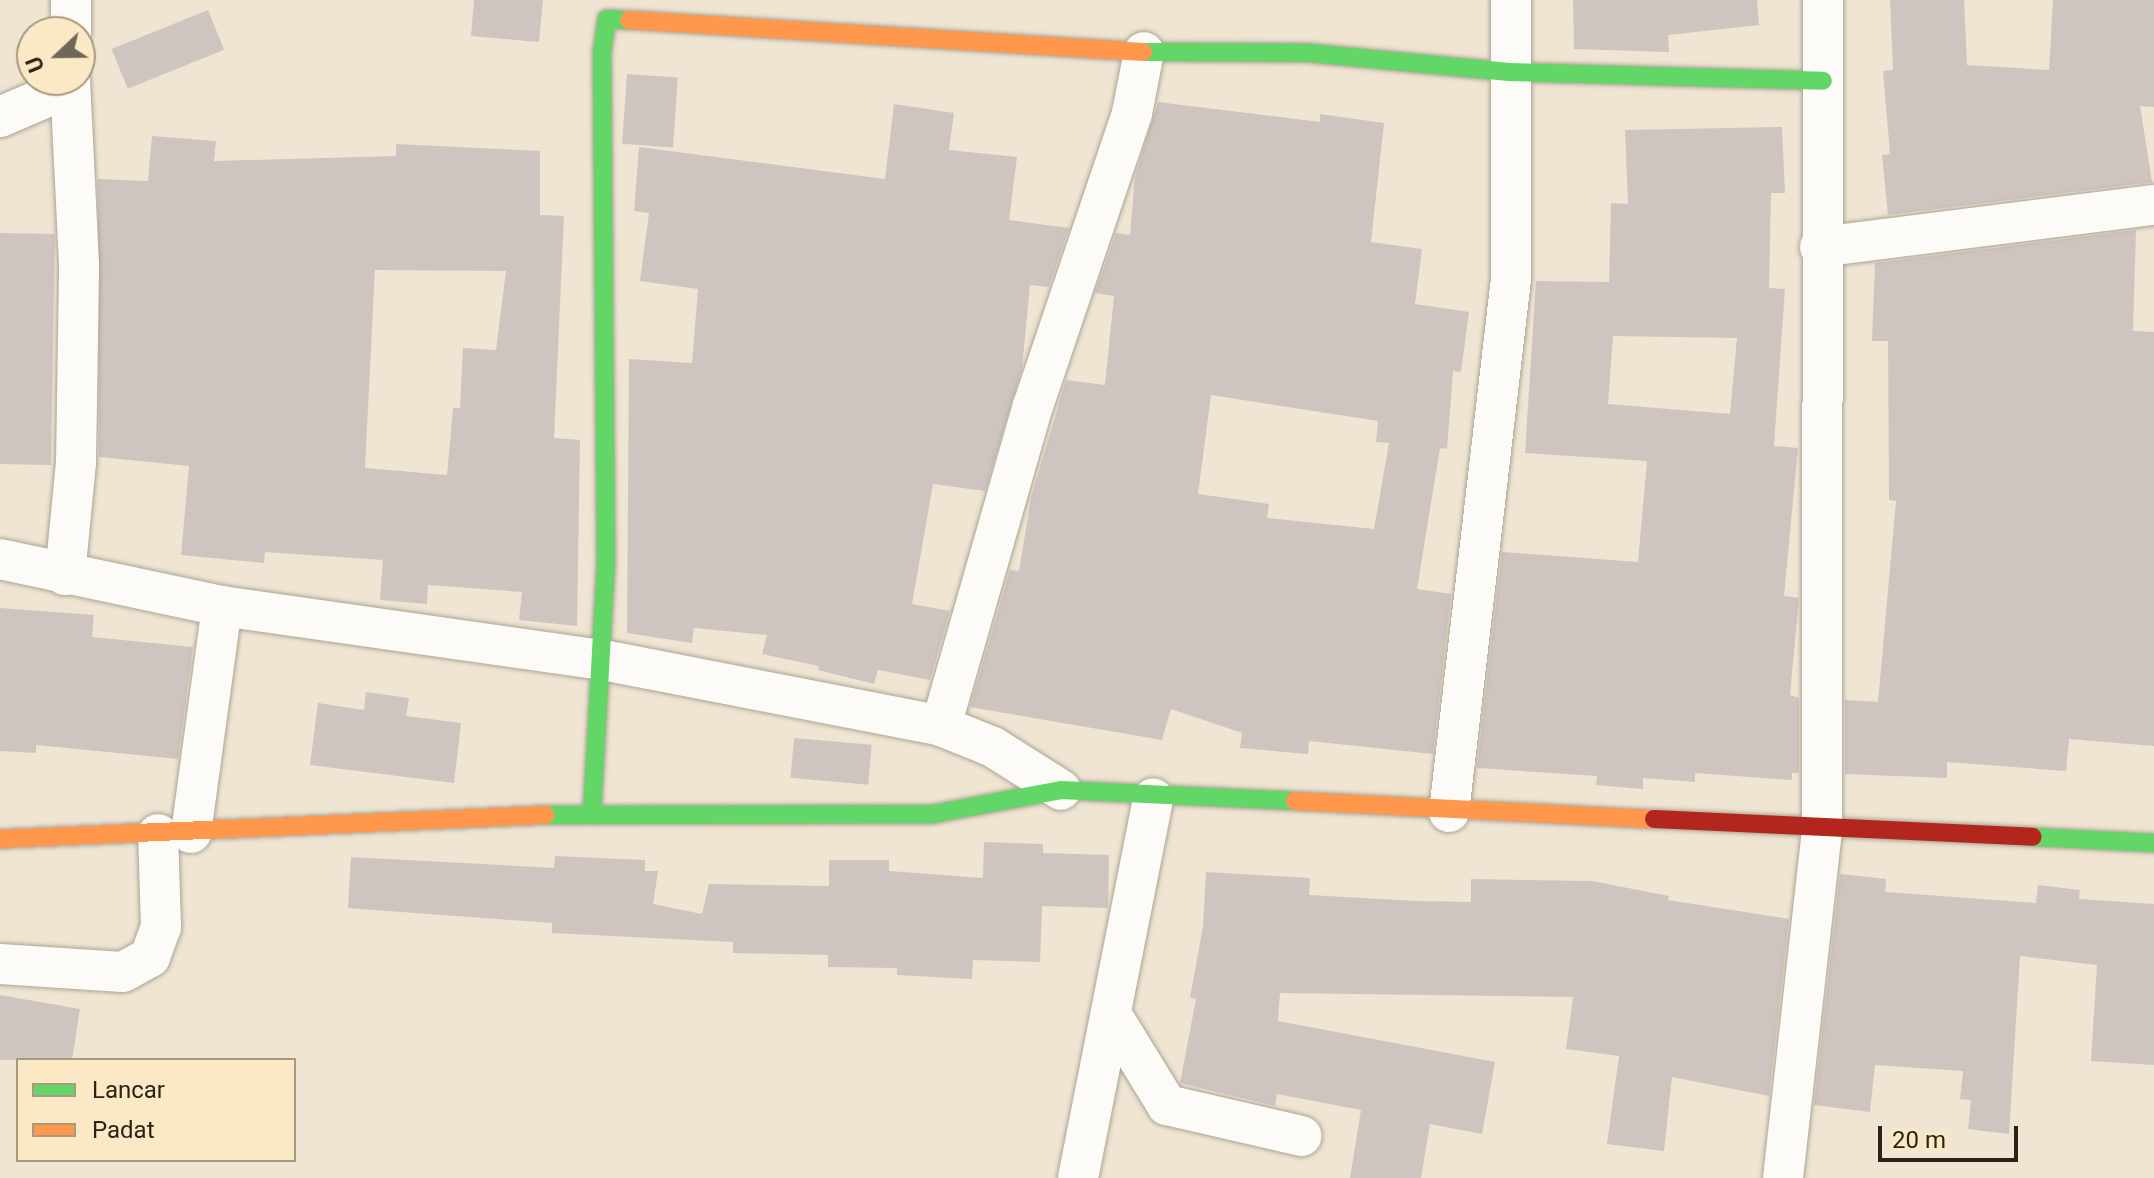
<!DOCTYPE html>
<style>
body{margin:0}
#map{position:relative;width:2154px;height:1178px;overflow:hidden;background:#efe5d2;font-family:Roboto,sans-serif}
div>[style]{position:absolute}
.building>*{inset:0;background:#cec5c1;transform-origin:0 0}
.roads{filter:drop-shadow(0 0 2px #aca496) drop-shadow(0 0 2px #aca496)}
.street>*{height:40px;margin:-20px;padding:0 20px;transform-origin:20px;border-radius:20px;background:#fdfbf8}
.fast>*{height:18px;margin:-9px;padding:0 9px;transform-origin:9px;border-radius:9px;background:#63d668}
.slow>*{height:18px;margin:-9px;padding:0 9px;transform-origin:9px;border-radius:9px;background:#ff974d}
.jam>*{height:18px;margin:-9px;padding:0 9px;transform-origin:9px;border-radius:9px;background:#b3261e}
span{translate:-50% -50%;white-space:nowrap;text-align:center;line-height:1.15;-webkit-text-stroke:7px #fbe9c6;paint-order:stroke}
.legend{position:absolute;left:16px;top:1058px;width:280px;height:104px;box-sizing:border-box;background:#fbe9c6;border:2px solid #a79a80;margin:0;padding:10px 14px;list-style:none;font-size:24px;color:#2a2417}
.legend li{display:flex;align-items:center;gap:16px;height:40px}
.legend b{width:40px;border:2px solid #a79a80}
.north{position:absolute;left:16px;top:16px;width:80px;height:80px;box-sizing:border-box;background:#fbe9c6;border:2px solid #a79a80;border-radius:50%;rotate:248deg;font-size:22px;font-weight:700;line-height:32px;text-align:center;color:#2a2417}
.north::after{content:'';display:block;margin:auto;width:28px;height:36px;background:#6f6858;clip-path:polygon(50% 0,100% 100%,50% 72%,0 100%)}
.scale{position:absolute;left:1878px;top:1126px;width:140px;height:36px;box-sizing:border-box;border:4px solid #2a2417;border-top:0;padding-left:10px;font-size:24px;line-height:28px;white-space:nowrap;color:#2a2417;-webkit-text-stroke:6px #fbe9c6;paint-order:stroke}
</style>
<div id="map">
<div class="building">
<div style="clip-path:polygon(474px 0,543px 0,539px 42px,471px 36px)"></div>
<div style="clip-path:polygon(1573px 0,1757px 0,1759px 25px,1668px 35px,1669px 52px,1574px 49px)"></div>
<div style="clip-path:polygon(1890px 0,1964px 0,1967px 65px,2049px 70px,2053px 0,2154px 0,2154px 107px,2140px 106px,2152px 182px,1888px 215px,1882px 155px,1890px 154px,1883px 71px,1893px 70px)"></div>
<div style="left:208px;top:10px;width:43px;height:104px;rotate:68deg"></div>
<div style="left:627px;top:74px;width:51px;height:70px;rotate:4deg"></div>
<div style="clip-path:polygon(evenodd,1158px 102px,1320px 122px,1320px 114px,1384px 123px,1371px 242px,1422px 249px,1415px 304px,1469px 312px,1461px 372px,1453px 371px,1447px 449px,1440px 448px,1417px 589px,1451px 594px,1433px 754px,1309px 741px,1308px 754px,1240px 748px,1242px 733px,1171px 709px,1162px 740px,970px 707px,1010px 570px,1019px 571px,1031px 498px,1066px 380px,1105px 385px,1114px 296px,1095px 293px,1116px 233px,1130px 235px,1135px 177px,1158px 102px,1211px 395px,1378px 421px,1376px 442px,1389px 443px,1374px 529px,1267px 518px,1269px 504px,1198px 494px,1211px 395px)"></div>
<div style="clip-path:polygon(894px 104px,954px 113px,949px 150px,1017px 157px,1009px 220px,1069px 228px,1049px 287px,1030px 285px,1022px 368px,985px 491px,933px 484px,912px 604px,950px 611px,930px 680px,878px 670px,874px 684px,818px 670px,819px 666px,762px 654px,767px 635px,694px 628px,692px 643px,627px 633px,629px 359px,692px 363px,698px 289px,640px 281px,649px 213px,634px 211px,639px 147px,885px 179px)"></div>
<div style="clip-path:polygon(evenodd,1782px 127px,1785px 193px,1771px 193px,1769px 288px,1785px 289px,1774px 446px,1798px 448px,1784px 596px,1799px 598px,1790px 695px,1799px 698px,1799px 773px,1792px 773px,1792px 780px,1695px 773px,1695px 782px,1643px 778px,1643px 789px,1596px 785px,1597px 776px,1477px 768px,1502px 552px,1638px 562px,1647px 461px,1525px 453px,1536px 281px,1609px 282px,1611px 203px,1628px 204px,1625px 130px,1782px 127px,1613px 336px,1737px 338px,1730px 414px,1608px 404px,1613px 336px)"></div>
<div style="clip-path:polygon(evenodd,152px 136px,216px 141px,214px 161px,396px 156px,396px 144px,540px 151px,540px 215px,564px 216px,554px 438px,580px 440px,577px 626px,519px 620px,522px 592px,428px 585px,427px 604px,380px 600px,383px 560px,265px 552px,264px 563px,181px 555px,189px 466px,99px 457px,98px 179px,148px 181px,152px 136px,375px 270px,506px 271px,496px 350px,463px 348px,460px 408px,453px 408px,447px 475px,365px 468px,375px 270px)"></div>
<div style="clip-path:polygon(2136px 230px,2133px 331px,2154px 332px,2154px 746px,2069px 739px,2066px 771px,1947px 762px,1947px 778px,1845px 774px,1845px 700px,1878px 702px,1896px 501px,1889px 500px,1888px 341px,1872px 341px,1875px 263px)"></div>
<div style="left:0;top:233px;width:55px;height:231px;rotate:1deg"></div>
<div style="clip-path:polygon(0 608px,94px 615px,92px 637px,193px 647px,178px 759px,36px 745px,36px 753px,0 751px)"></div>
<div style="clip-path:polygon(366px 692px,409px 698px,406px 716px,461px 723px,454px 783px,310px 765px,318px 703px,364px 710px)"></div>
<div style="left:794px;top:738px;width:78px;height:40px;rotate:5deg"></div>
<div style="clip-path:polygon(984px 842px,1043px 844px,1043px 853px,1109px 855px,1108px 908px,1042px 906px,1040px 962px,973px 960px,972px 979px,897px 975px,897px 968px,828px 967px,828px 955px,733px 953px,733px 942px,552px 933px,552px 923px,348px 908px,351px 857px,554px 868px,555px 856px,645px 860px,645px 871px,658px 871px,653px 904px,702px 914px,709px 884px,829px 886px,829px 860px,889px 860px,889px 871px,983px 878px)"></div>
<div style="clip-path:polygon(1206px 872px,1310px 878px,1309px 895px,1417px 901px,1471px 902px,1471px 879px,1592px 881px,1669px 896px,1668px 900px,1789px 919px,1769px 1096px,1672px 1077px,1664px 1151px,1607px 1144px,1619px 1056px,1566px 1049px,1573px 997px,1280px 993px,1278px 1021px,1495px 1062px,1482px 1134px,1430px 1124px,1421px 1178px,1350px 1178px,1361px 1110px,1277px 1094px,1275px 1106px,1180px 1083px,1196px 999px,1190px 998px,1203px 926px)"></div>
<div style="clip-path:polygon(1840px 874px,1886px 879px,1885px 892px,2036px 903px,2038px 885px,2080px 890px,2079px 899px,2154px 904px,2154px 1065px,2091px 1061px,2097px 965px,2020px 956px,2009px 1134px,1968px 1129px,1971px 1100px,1960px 1099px,1963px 1071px,1875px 1065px,1870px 1112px,1814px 1105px)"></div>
<div style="clip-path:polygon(0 995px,80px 1009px,72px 1060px,0 1060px)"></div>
</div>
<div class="roads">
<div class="street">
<div style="left:71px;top:32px;width:32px;rotate:-90deg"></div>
<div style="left:0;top:117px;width:76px;rotate:-23.2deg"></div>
<div style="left:1820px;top:247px;width:337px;rotate:-7.2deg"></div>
<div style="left:0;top:559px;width:227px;rotate:12deg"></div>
<div style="left:222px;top:606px;width:385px;rotate:8.1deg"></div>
<div style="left:603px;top:660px;width:344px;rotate:11deg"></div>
<div style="left:941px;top:726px;width:56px;rotate:22deg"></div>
<div style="left:993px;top:747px;width:80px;rotate:32.3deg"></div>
<div style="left:65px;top:575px;width:113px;rotate:-84.4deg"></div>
<div style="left:76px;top:463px;width:199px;rotate:-89.1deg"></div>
<div style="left:79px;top:264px;width:184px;rotate:-92.8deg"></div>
<div style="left:941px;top:726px;width:333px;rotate:-74deg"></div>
<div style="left:1033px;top:406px;width:309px;rotate:-71.3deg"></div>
<div style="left:1132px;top:113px;width:62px;rotate:-78.9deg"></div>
<div style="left:1449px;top:812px;width:537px;rotate:-83.37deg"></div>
<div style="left:1511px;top:279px;width:279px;rotate:-90deg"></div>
<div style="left:191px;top:833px;width:229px;rotate:-82.2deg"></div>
<div style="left:0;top:964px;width:123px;rotate:3.7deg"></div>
<div style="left:123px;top:972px;width:31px;rotate:-29deg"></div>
<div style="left:150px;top:957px;width:32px;rotate:-70deg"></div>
<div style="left:161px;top:927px;width:93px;rotate:-91.8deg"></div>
<div style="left:1111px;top:1014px;width:107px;rotate:58.4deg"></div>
<div style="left:1167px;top:1105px;width:138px;rotate:13deg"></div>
<div style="left:1078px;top:1178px;width:387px;rotate:-78.8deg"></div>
<div style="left:1783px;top:1178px;width:352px;rotate:-83.6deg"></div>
<div style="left:1822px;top:828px;width:828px;rotate:-89.93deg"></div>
</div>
<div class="fast">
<div style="left:1143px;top:52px;width:166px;rotate:0.3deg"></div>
<div style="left:1309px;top:53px;width:201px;rotate:5.4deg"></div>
<div style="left:1509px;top:72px;width:314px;rotate:1.6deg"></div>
<div style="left:592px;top:813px;width:249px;rotate:-86.8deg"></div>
<div style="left:606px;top:564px;width:511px;rotate:-90.45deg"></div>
<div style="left:602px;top:53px;width:34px;rotate:-82deg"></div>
<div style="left:607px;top:19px;width:22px;rotate:3deg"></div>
<div style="left:545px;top:815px;width:388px;rotate:-0.1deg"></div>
<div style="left:933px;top:814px;width:130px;rotate:-10.6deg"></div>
<div style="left:1061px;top:790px;width:234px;rotate:2.7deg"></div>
<div style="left:2033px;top:837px;width:121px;rotate:2.8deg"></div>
</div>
<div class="slow">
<div style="left:629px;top:20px;width:515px;rotate:3.56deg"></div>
<div style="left:1295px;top:801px;width:359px;rotate:2.9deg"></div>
<div style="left:0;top:839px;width:546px;rotate:-2.52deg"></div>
</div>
<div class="jam">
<div style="left:1654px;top:819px;width:379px;rotate:2.7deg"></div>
</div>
</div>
<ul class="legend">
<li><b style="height:10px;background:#63d668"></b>Lancar</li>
<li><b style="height:10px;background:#ff974d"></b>Padat</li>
</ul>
<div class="north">U</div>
<div class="scale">20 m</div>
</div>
